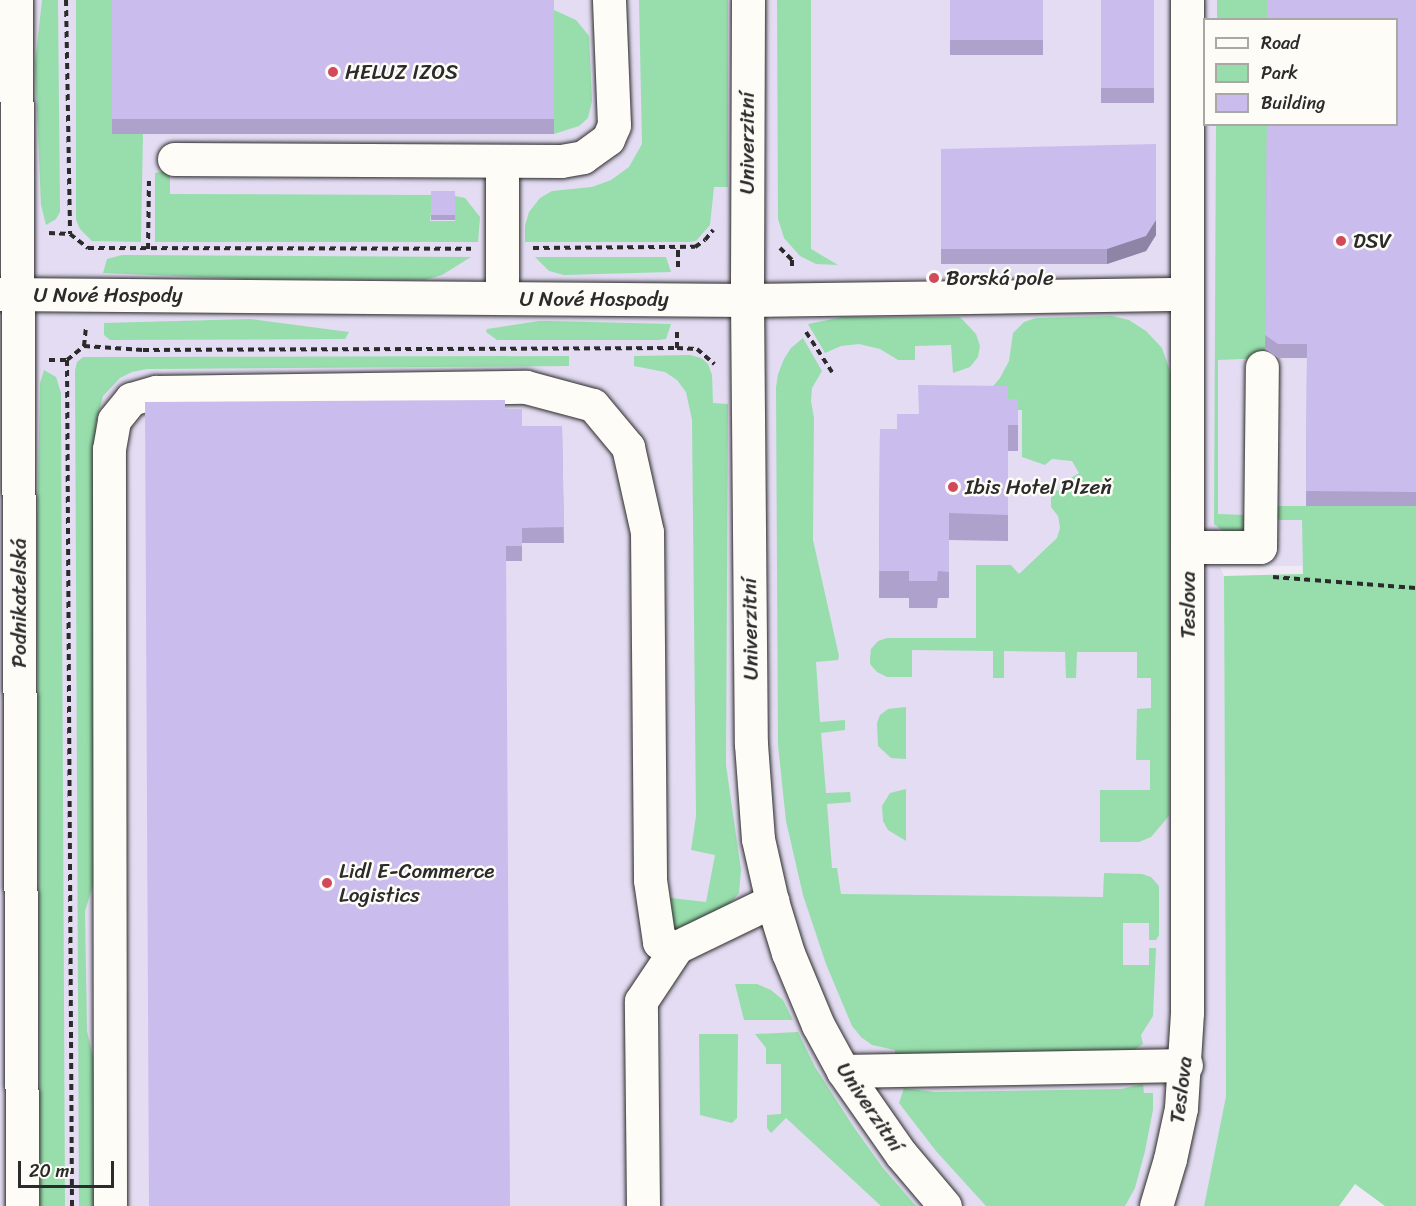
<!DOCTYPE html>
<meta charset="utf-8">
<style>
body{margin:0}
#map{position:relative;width:1416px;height:1206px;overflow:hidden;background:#eee9f4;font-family:Sriracha,sans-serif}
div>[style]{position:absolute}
.built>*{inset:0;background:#e3dcf2}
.green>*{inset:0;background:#97deac;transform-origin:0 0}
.path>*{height:4px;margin-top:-2px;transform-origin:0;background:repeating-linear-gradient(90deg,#2b2b2b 0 6px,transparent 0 10.5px)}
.roads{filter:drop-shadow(0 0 2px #2b2b2b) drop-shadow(0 0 2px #2b2b2b)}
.minor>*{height:33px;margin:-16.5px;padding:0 16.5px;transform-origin:16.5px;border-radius:16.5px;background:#fdfcf7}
.wall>*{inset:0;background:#aea2cc;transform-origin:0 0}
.shaded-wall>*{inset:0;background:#8d84a6}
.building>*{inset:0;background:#cabced;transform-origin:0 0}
.dots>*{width:16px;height:16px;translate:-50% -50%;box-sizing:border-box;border:3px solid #fdfcf7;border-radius:50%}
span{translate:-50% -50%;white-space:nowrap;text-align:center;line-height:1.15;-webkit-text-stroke:5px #fdfcf7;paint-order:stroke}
.poi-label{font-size:21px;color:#2b2b2b}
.left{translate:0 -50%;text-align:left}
.street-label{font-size:21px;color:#2b2b2b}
.legend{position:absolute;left:1203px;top:18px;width:195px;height:108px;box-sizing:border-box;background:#fdfcf7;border:2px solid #a9a8a5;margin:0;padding:8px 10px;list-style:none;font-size:18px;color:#2b2b2b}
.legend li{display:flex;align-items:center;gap:12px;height:30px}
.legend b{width:30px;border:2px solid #a9a8a5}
.scale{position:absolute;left:18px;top:1161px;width:96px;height:27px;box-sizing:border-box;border:3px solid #2b2b2b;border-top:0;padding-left:8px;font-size:18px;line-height:21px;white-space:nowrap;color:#2b2b2b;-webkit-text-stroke:4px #fdfcf7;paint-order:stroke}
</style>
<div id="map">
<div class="built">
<div style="clip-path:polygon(evenodd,0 0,1416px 0,1416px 564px,1220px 567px,1224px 576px,1226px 1096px,1204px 1206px,0 1206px,0 0,1204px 20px,1396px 20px,1396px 124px,1204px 124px,1204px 20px)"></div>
</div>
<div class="green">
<div style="clip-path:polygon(42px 0,58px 0,60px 212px,56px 219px,46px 225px,41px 205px,35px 64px)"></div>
<div style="clip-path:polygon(76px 0,112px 0,112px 134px,143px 134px,141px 242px,92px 241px,80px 229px,76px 220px)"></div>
<div style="clip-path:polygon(639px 0,728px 0,728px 187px,714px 187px,710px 225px,696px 241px,689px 242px,525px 242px,525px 226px,529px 212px,540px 198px,552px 191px,592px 187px,611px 180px,629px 167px,642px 144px)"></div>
<div style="clip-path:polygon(777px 0,811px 0,811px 249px,838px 265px,816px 264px,800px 256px,784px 238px,778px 219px)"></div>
<div style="left:1217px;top:0;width:50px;height:20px"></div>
<div style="clip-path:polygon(554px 10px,576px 20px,589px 36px,592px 101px,588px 118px,579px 126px,554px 134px)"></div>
<div style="clip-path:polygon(1216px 125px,1267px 125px,1265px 358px,1218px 360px,1218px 514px,1246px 515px,1246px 528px,1237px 532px,1224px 532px,1214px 524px)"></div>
<div style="clip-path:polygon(170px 170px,170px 194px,433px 195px,430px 221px,455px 221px,455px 196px,465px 198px,480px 217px,478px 242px,155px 242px,155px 173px)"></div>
<div style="clip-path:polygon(122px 255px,471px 257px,442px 275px,425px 280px,246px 279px,103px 273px,107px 259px)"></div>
<div style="clip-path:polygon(535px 257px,666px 257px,671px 272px,564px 275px,549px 271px)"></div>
<div style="clip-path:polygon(1112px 316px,1129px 320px,1146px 331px,1162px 348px,1171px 374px,1169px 816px,1151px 837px,1139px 842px,1100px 842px,1100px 790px,1150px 790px,1150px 760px,1136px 760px,1137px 709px,1151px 708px,1151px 678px,1137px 678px,1137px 652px,1077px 652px,1076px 678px,1066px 678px,1065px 652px,1004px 651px,1004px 678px,993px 678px,993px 651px,912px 650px,912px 677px,887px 677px,877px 672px,870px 664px,870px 658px,871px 649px,878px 641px,887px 638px,976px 638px,976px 565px,1011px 565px,1019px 574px,1057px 538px,1060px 528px,1058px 516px,1051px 507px,1051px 489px,1060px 491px,1067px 486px,1069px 479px,1079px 473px,1072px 461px,1052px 459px,1045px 465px,1022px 457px,1022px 410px,962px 409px,989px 391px,1000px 378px,1009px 361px,1013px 333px,1024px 322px,1036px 318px)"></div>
<div style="clip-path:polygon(843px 317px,960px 317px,976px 334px,980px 346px,978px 357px,970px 367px,953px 373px,951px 345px,915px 346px,915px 360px,898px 360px,880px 349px,859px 344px,841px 346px,825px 353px,808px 324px)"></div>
<div style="clip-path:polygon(250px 319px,349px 332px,345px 339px,110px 340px,104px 335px,104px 323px)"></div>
<div style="clip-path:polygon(539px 321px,549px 321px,671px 324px,666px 339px,659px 340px,497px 340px,486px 332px,487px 329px)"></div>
<div style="clip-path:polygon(803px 338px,822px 371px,812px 388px,811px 401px,814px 418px,813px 540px,839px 656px,838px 660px,816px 662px,820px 722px,845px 720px,845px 730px,821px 733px,826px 793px,850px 792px,851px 802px,827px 804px,832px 868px,837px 868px,841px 894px,1103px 897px,1104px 873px,1142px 874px,1151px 877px,1159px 886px,1159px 935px,1156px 940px,1149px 940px,1149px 923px,1123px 923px,1123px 965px,1149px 965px,1149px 948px,1156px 948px,1153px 1016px,1141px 1035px,1143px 1044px,1132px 1052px,895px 1058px,895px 1050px,872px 1045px,861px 1037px,852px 1026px,826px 964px,803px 895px,786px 821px,778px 745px,776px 388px,778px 374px,784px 359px,791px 348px)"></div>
<div style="clip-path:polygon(690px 355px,701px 358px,708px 364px,712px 375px,713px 403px,728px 404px,726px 765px,741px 870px,739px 893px,715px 921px,665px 938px,663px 897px,706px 902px,715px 855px,691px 850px,696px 816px,692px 420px,686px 392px,677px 380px,665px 372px,634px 366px,634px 356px)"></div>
<div style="clip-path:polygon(569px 356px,569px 366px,147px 369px,132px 372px,120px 378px,103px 396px,96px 424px,97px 873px,85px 911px,87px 1031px,97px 1074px,98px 1206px,79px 1206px,75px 370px,77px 362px,83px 357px)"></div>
<div style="clip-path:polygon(44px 370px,56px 377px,61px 393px,65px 1206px,40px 1206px,37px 538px,40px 383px)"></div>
<div style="clip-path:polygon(1276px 506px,1416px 506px,1416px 1206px,1385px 1206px,1355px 1184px,1339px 1206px,1204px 1206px,1226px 1096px,1224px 576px,1303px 574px,1302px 520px,1277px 520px)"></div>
<div style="clip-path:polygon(906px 707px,906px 759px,891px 758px,878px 746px,877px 723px,880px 715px,888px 709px)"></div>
<div style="clip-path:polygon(906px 789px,906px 841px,888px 830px,883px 821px,882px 806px,890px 793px)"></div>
<div style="clip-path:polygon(735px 984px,757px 984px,771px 990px,783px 1000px,793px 1020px,744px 1020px)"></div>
<div style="clip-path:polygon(798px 1032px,815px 1067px,853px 1126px,883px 1168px,916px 1206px,881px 1206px,786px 1118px,771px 1133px,767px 1128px,767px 1115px,781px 1114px,781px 1064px,766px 1064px,766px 1048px,755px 1034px)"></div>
<div style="clip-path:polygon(699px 1034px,738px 1034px,737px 1118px,732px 1123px,700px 1115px)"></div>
<div style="clip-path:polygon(1143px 1084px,1144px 1093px,1153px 1093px,1153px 1110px,1145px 1151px,1135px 1188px,1125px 1206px,986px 1206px,936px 1151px,899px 1103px,904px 1088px,934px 1092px,1121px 1089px)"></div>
</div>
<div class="path">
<div style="left:66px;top:0;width:234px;rotate:89deg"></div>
<div style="left:49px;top:233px;width:21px;rotate:3deg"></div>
<div style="left:70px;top:234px;width:23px;rotate:38deg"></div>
<div style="left:88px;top:248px;width:383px;rotate:0.1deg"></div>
<div style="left:533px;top:248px;width:162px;rotate:-0.4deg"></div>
<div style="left:695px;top:247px;width:12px;rotate:-35deg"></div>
<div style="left:705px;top:240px;width:13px;rotate:-51deg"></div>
<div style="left:780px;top:248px;width:17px;rotate:45deg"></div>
<div style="left:792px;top:260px;width:6px;rotate:90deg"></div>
<div style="left:148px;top:249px;width:68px;rotate:-89.2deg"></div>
<div style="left:678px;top:267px;width:19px;rotate:-90deg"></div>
<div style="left:806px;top:332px;width:48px;rotate:57deg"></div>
<div style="left:84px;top:346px;width:20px;rotate:-84deg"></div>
<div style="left:677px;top:348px;width:17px;rotate:-90deg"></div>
<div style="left:49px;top:360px;width:18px"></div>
<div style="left:67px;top:360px;width:22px;rotate:-39deg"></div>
<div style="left:84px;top:346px;width:59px;rotate:3.9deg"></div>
<div style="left:143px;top:350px;width:534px;rotate:-0.21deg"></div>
<div style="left:677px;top:348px;width:20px;rotate:3deg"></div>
<div style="left:697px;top:349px;width:23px;rotate:41deg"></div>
<div style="left:67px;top:360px;width:846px;rotate:89.66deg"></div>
<div style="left:1273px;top:577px;width:143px;rotate:4.4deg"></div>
</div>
<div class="roads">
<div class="minor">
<div style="left:16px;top:0;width:1206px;rotate:89.71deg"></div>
<div style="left:748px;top:0;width:300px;rotate:90.2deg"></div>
<div style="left:747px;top:300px;width:444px;rotate:89.5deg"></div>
<div style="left:751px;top:744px;width:95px;rotate:85.8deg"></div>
<div style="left:758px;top:839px;width:64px;rotate:77.3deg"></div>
<div style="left:772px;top:901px;width:54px;rotate:72.9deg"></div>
<div style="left:788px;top:953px;width:78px;rotate:67.4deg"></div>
<div style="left:818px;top:1025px;width:52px;rotate:61.5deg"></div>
<div style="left:843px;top:1071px;width:101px;rotate:55.1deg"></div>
<div style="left:901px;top:1154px;width:68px;rotate:49.8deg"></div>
<div style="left:174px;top:159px;width:387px;rotate:0.3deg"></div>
<div style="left:561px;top:161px;width:22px;rotate:-10deg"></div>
<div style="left:583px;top:157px;width:31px;rotate:-36deg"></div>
<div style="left:608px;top:139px;width:15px;rotate:-67deg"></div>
<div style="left:614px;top:125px;width:125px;rotate:-92.3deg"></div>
<div style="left:0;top:294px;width:747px;rotate:0.46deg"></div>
<div style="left:747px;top:300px;width:440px;rotate:-0.8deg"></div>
<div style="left:502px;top:298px;width:137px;rotate:-90deg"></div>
<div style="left:1188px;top:547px;width:72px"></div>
<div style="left:1260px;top:547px;width:180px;rotate:-89.4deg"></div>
<div style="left:843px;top:1071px;width:343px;rotate:-1deg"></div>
<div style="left:110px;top:1206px;width:757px;rotate:-90.08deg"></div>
<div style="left:109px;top:449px;width:29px;rotate:-80deg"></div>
<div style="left:114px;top:420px;width:27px;rotate:-51deg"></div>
<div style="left:131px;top:399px;width:26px;rotate:-16deg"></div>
<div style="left:156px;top:392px;width:370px;rotate:-0.8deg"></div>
<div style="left:526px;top:387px;width:69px;rotate:15deg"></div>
<div style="left:593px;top:405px;width:55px;rotate:50.2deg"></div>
<div style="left:628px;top:447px;width:87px;rotate:77.4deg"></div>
<div style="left:647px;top:532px;width:348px;rotate:89.5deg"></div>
<div style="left:650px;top:880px;width:63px;rotate:81.7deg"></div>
<div style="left:659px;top:942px;width:19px;rotate:16deg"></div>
<div style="left:643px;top:1206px;width:205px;rotate:-90.6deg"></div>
<div style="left:641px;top:1001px;width:65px;rotate:-56.3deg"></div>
<div style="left:677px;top:947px;width:106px;rotate:-25.8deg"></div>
<div style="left:1156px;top:1206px;width:49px;rotate:-73.4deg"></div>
<div style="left:1170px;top:1159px;width:52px;rotate:-77.8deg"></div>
<div style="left:1181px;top:1108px;width:96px;rotate:-86.4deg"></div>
<div style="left:1187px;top:1012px;width:1012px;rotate:-90deg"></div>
</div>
</div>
<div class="wall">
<div style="left:112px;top:0;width:442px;height:134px"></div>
<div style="left:950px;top:0;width:93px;height:55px"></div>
<div style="left:1101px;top:0;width:53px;height:103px"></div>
<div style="clip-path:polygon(1416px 0,1416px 506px,1306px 506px,1307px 358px,1278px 358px,1265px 349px,1267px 124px)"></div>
<div style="clip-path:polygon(941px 149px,1156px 235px,1146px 251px,1107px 264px,941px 264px)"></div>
<div style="left:431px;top:191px;width:24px;height:29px"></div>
<div style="clip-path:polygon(1008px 399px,1018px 399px,1018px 451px,1008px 451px,1008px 541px,949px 540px,949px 598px,938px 598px,937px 608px,909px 608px,909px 598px,879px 598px,880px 429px,897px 429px,918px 414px)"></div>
<div style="clip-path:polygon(505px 409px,522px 426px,562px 426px,564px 543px,522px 543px,522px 561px,506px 561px)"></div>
</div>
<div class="shaded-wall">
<div style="clip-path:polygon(1156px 220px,1156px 235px,1146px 251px,1107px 264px,1107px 249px)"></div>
</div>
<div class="building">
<div style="left:112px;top:0;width:442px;height:119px"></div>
<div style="left:950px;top:0;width:93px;height:40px"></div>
<div style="left:1101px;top:0;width:53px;height:88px"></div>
<div style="clip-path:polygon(1267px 0,1416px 0,1416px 492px,1306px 491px,1307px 344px,1278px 344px,1265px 335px,1267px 124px,1396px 124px,1396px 20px,1267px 20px)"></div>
<div style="clip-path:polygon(1156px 144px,1156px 220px,1146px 236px,1107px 249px,941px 249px,941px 149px)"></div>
<div style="left:431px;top:191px;width:24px;height:24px"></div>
<div style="clip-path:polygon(918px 385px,1008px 386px,1008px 399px,1018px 399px,1018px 425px,1008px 425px,1008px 515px,949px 513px,949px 572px,938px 571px,937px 581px,909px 581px,909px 571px,879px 571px,880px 429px,897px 429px,897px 414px,919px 414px)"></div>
<div style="clip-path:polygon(505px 400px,505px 409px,522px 409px,522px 426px,562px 426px,564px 527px,522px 528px,522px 546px,506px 546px,510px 1206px,149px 1206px,145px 402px)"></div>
</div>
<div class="dots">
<div style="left:333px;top:72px;background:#d1495b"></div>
<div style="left:1341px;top:241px;background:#d1495b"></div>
<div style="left:934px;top:278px;background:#d1495b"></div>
<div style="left:953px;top:487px;background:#d1495b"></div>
<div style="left:327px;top:883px;background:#d1495b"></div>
</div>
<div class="poi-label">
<span class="left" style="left:345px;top:72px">HELUZ IZOS</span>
<span class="left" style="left:1353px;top:241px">DSV</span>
<span class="left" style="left:946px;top:278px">Borská pole</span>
<span class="left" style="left:965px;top:487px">Ibis Hotel Plzeň</span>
<span class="left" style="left:339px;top:883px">Lidl E-Commerce<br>Logistics</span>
</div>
<div class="street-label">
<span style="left:747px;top:143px;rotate:-90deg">Univerzitní</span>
<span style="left:108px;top:295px">U Nové Hospody</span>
<span style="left:594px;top:299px">U Nové Hospody</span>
<span style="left:19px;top:603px;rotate:-90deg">Podnikatelská</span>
<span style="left:1188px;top:605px;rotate:-90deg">Teslova</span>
<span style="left:750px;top:629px;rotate:-91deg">Univerzitní</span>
<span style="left:1181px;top:1090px;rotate:-83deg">Teslova</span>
<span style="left:870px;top:1107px;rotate:56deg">Univerzitní</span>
</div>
<ul class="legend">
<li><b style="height:8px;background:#fdfcf7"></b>Road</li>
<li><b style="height:16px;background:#97deac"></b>Park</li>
<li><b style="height:16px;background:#cabced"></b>Building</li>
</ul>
<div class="scale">20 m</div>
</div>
